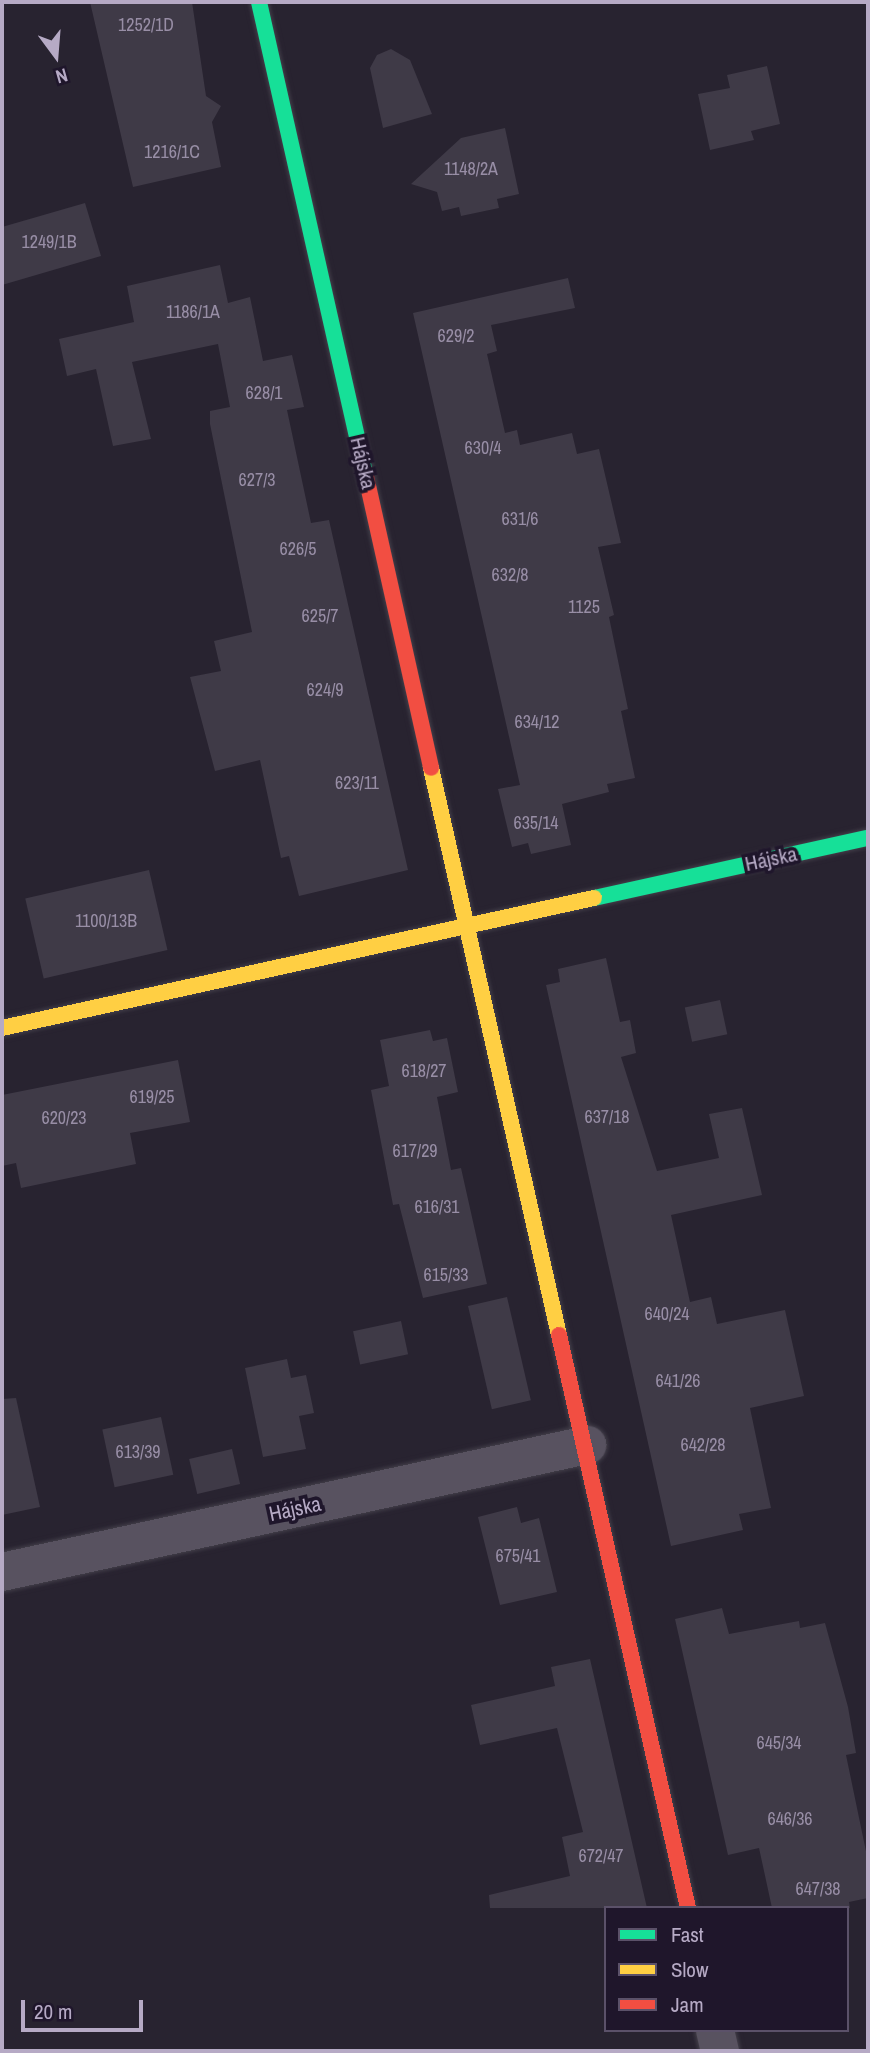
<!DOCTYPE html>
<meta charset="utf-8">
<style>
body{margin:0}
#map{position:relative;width:870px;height:2053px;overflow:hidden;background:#282330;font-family:"Archivo Narrow",sans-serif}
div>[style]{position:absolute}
.building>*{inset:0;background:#3f3a47;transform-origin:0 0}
.roads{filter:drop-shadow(0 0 2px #433f4a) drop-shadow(0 0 2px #433f4a)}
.street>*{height:38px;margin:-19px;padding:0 19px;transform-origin:19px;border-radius:19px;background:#585260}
.fast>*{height:16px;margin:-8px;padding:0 8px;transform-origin:8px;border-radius:8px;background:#16e098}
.slow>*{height:16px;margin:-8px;padding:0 8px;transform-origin:8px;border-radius:8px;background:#ffcf43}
.jam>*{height:16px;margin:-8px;padding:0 8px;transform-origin:8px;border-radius:8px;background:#f24e42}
span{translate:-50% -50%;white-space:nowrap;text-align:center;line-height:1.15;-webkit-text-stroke:7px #1f162b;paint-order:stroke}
.number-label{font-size:18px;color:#988ea6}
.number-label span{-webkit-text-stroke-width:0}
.street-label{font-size:21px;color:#b6aac5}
.frame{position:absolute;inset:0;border:4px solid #b6aac5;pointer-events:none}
.legend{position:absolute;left:604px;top:1906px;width:245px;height:126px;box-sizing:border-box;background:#1f162b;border:2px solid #5b5169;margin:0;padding:9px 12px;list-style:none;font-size:21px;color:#b6aac5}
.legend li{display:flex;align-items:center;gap:14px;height:35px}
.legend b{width:35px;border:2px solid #5b5169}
.north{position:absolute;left:21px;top:21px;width:70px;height:70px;-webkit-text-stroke:5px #1f162b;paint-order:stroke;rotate:164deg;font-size:19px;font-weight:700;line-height:28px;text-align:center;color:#b6aac5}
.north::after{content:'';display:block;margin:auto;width:24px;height:32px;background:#b6aac5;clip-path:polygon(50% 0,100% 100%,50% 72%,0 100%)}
.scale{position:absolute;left:21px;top:2000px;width:122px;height:32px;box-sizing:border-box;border:4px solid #b6aac5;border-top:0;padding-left:9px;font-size:21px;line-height:24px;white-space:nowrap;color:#b6aac5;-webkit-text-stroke:5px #1f162b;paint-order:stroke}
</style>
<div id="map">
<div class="building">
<div style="clip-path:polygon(90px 2px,192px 2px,206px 96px,221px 106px,212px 122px,221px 167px,133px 187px)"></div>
<div style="clip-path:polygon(391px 49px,410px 60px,432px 114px,383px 128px,370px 68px,377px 55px)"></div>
<div style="clip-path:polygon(767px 66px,780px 124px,751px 131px,754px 140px,710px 150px,698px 94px,730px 88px,727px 75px)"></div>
<div style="clip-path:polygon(505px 128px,519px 194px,497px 199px,499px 208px,461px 216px,459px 207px,442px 211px,437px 192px,411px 184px,461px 138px)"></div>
<div style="clip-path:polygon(85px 203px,101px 256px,2px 285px,2px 227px)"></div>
<div style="clip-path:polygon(220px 265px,228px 303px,250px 297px,263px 361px,292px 355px,304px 407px,287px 410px,311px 523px,329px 520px,408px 870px,299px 896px,289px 856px,281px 858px,260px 760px,215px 771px,190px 677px,221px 671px,214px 641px,252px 632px,210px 424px,210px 411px,230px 407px,218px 344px,132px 362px,151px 439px,113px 446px,96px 369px,67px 376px,59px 339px,134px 322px,127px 286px)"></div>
<div style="clip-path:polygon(568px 278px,575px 308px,491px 325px,497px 351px,487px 354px,505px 433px,517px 430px,520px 445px,572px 433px,577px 454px,599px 449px,621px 543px,598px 547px,614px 615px,609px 617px,628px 709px,621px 711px,635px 778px,607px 784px,609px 792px,562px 804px,571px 845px,531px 854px,528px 843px,512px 847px,498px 789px,520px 785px,413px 313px)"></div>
<div style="left:149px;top:870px;width:82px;height:127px;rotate:77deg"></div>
<div style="clip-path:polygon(606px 958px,620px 1022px,630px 1020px,636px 1053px,621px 1057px,657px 1171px,719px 1158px,709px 1114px,742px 1108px,762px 1195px,671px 1215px,690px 1302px,711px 1297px,717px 1324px,785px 1310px,804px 1396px,750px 1408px,771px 1508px,739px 1514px,743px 1530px,671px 1546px,546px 985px,560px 982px,558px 969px)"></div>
<div style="left:720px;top:1000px;width:35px;height:36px;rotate:78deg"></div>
<div style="clip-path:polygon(430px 1030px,433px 1041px,447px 1038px,458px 1092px,437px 1097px,451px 1170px,461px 1168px,487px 1284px,423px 1298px,399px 1204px,393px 1205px,371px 1090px,389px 1086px,380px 1040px)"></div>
<div style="clip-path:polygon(178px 1060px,190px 1122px,130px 1133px,136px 1164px,21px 1188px,16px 1163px,2px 1166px,2px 1095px)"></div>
<div style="left:507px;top:1297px;width:106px;height:40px;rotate:77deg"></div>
<div style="left:401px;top:1321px;width:34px;height:49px;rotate:78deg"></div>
<div style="clip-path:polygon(287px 1359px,291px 1378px,306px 1375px,314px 1413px,299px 1416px,306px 1449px,263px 1457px,245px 1368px)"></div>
<div style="clip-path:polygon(16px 1398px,40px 1507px,2px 1515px,2px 1399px)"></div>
<div style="left:161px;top:1417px;width:59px;height:60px;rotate:78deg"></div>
<div style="left:232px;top:1449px;width:36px;height:44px;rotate:77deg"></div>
<div style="clip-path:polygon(517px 1507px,521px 1523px,539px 1518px,557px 1592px,500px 1605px,478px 1517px)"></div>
<div style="clip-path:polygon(722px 1608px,729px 1634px,799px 1621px,800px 1628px,825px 1623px,848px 1707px,856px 1753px,846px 1755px,868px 1861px,868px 1898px,849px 1902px,850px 1908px,772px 1908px,759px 1848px,728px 1855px,675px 1619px)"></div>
<div style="clip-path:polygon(590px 1659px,647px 1908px,490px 1908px,489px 1895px,570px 1876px,562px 1837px,583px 1832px,557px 1728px,480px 1745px,471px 1705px,555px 1686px,551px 1667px)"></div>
</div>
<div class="roads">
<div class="street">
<div style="left:2px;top:1572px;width:599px;rotate:-12.25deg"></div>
<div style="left:715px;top:2030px;width:22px;rotate:77deg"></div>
</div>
<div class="fast">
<div style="left:259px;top:2px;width:482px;rotate:77.3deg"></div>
<div style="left:594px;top:898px;width:280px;rotate:-12.4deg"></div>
</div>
<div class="slow">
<div style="left:431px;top:768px;width:581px;rotate:77.28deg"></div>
<div style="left:2px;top:1028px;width:606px;rotate:-12.39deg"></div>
</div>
<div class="jam">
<div style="left:365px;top:472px;width:303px;rotate:77.4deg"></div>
<div style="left:559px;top:1335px;width:587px;rotate:77.31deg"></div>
</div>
</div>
<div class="number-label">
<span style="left:146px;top:25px">1252/1D</span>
<span style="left:172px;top:152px">1216/1C</span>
<span style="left:471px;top:169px">1148/2A</span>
<span style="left:49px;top:242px">1249/1B</span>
<span style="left:193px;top:312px">1186/1A</span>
<span style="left:456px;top:336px">629/2</span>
<span style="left:264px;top:393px">628/1</span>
<span style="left:483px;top:448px">630/4</span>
<span style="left:257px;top:480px">627/3</span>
<span style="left:520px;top:519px">631/6</span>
<span style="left:298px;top:549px">626/5</span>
<span style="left:510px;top:575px">632/8</span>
<span style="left:584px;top:607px">1125</span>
<span style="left:320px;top:616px">625/7</span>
<span style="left:325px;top:690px">624/9</span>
<span style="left:537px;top:722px">634/12</span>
<span style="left:357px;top:783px">623/11</span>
<span style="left:536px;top:823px">635/14</span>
<span style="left:106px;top:921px">1100/13B</span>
<span style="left:424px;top:1071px">618/27</span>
<span style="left:152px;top:1097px">619/25</span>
<span style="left:607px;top:1117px">637/18</span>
<span style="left:64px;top:1118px">620/23</span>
<span style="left:415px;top:1151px">617/29</span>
<span style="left:437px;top:1207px">616/31</span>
<span style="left:446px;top:1275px">615/33</span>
<span style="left:667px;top:1314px">640/24</span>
<span style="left:678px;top:1381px">641/26</span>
<span style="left:703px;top:1445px">642/28</span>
<span style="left:138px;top:1452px">613/39</span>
<span style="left:518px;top:1556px">675/41</span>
<span style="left:779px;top:1743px">645/34</span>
<span style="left:790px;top:1819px">646/36</span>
<span style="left:601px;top:1856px">672/47</span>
<span style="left:818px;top:1889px">647/38</span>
</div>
<div class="street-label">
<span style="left:363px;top:463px;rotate:77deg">Hájska</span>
<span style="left:771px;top:859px;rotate:-12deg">Hájska</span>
<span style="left:295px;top:1509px;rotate:-12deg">Hájska</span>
</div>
<div class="frame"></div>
<ul class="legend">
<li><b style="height:9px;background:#16e098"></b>Fast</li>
<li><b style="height:9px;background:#ffcf43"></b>Slow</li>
<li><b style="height:9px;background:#f24e42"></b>Jam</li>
</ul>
<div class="north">N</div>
<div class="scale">20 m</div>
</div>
